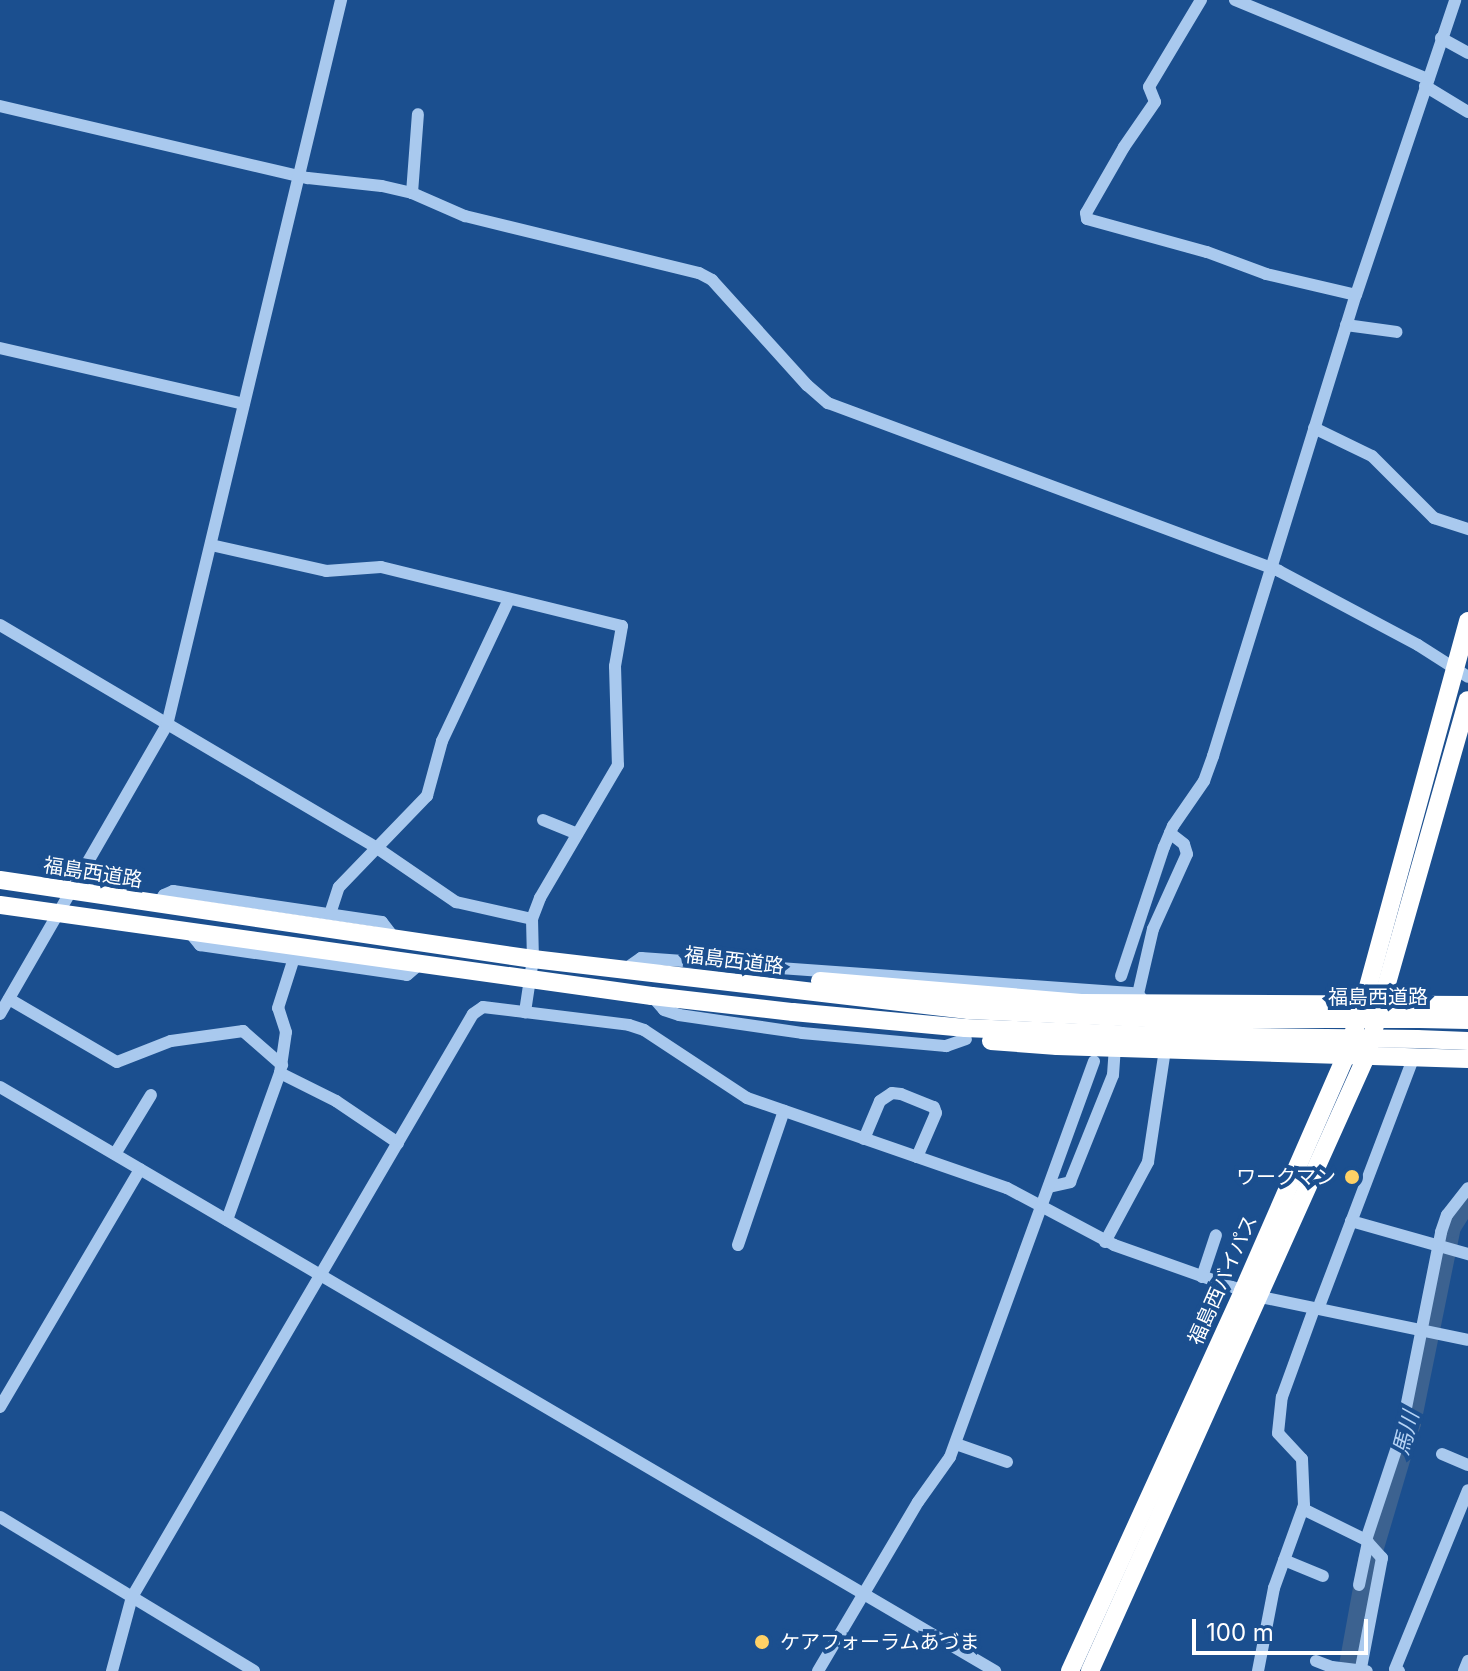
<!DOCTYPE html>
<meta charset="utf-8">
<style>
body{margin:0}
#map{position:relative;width:1468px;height:1671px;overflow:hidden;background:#1b4f8f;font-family:Inter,"Noto Sans JP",sans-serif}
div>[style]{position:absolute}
.river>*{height:22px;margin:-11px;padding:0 11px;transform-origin:11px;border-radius:11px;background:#3c6290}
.minor>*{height:12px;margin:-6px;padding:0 6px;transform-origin:6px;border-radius:6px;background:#a9c9ee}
.highway>*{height:18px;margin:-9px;padding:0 9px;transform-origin:9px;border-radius:9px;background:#fff}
.highway-bridge>*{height:18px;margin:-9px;padding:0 9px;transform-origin:9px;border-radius:9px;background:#fff}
.dots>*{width:22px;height:22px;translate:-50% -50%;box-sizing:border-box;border:4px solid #1b4f8f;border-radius:50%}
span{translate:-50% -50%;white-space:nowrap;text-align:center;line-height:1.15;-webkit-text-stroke:8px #1b4f8f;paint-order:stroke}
.street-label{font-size:20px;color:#fff}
.poi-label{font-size:20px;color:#fff}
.right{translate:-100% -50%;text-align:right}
.left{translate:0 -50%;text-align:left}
.water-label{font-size:22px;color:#b5d3f5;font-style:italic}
.scale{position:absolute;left:1192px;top:1619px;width:176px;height:36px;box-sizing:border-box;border:4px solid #fff;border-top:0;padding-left:10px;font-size:24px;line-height:28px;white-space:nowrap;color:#fff;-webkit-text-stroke:6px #1b4f8f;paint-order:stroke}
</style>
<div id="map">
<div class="river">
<div style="left:1349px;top:1671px;width:112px;rotate:-79.7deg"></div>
<div style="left:1369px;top:1561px;width:144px;rotate:-73.5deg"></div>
<div style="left:1410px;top:1423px;width:200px;rotate:-78.5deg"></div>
<div style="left:1450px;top:1227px;width:34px;rotate:-58deg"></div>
</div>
<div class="minor">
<div style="left:1201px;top:0;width:101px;rotate:120.9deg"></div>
<div style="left:1149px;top:87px;width:16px;rotate:68deg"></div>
<div style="left:1155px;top:102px;width:55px;rotate:124.6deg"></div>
<div style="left:1124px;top:147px;width:76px;rotate:119.9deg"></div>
<div style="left:1086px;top:213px;width:6px;rotate:81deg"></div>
<div style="left:1087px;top:219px;width:124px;rotate:15.4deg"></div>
<div style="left:1207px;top:252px;width:63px;rotate:20.4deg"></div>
<div style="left:1266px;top:274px;width:92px;rotate:13.1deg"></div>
<div style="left:1235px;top:0;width:209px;rotate:22.3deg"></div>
<div style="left:1441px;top:38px;width:31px;rotate:29deg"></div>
<div style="left:1425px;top:86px;width:50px;rotate:31.2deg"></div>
<div style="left:0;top:106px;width:316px;rotate:13.2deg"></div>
<div style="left:308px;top:178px;width:74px;rotate:6.2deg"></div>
<div style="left:382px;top:186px;width:31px;rotate:13deg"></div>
<div style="left:412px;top:193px;width:58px;rotate:23.5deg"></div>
<div style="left:465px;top:216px;width:241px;rotate:13.7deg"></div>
<div style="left:699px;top:273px;width:15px;rotate:28deg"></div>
<div style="left:712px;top:280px;width:142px;rotate:47.9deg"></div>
<div style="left:807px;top:385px;width:28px;rotate:41deg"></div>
<div style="left:828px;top:403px;width:481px;rotate:20.4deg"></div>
<div style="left:1279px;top:571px;width:157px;rotate:28deg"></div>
<div style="left:1418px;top:645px;width:59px;rotate:32.6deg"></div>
<div style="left:412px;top:193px;width:79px;rotate:-85.7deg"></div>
<div style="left:1346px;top:325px;width:51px;rotate:7.8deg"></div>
<div style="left:0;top:348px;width:250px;rotate:12.9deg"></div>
<div style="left:1314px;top:428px;width:64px;rotate:25.8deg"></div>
<div style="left:1372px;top:456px;width:88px;rotate:45deg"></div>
<div style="left:1434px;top:518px;width:36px;rotate:18deg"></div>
<div style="left:211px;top:545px;width:118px;rotate:12.7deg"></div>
<div style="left:326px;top:571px;width:55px;rotate:-4.2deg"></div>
<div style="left:381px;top:567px;width:248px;rotate:13.8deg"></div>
<div style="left:622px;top:626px;width:41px;rotate:99.9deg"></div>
<div style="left:615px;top:666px;width:99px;rotate:88.3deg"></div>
<div style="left:618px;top:765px;width:154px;rotate:120.4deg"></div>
<div style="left:540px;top:898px;width:22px;rotate:111deg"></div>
<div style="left:0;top:625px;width:438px;rotate:30.6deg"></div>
<div style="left:377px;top:848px;width:96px;rotate:34.4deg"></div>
<div style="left:456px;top:902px;width:78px;rotate:12.6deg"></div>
<div style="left:532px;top:919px;width:40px;rotate:88.6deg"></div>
<div style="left:533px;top:959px;width:54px;rotate:98.6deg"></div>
<div style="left:543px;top:820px;width:37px;rotate:22deg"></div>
<div style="left:157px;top:905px;width:12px;rotate:-55deg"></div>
<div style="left:164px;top:895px;width:10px;rotate:-24deg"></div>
<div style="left:173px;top:891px;width:211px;rotate:8.4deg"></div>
<div style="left:382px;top:922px;width:20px;rotate:53deg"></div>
<div style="left:330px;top:914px;width:28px;rotate:-72deg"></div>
<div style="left:339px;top:887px;width:127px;rotate:-46deg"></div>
<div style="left:427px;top:796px;width:57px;rotate:-74.7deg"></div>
<div style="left:442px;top:741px;width:157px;rotate:-64.7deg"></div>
<div style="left:187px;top:929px;width:21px;rotate:51deg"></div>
<div style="left:200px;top:945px;width:209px;rotate:8.2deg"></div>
<div style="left:407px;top:975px;width:18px;rotate:-41deg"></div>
<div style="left:624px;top:970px;width:21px;rotate:-35deg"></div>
<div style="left:641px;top:958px;width:498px;rotate:4.1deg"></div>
<div style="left:1121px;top:976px;width:136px;rotate:-71.6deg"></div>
<div style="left:1164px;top:847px;width:23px;rotate:-67deg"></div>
<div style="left:1173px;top:826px;width:55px;rotate:-55.4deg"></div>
<div style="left:1204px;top:781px;width:27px;rotate:-70deg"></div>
<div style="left:1213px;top:756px;width:483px;rotate:-72.8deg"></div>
<div style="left:1356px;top:295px;width:311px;rotate:-71.4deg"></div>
<div style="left:652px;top:996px;width:18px;rotate:49deg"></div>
<div style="left:664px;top:1010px;width:16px;rotate:18deg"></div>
<div style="left:679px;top:1015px;width:124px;rotate:8.3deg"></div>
<div style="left:802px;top:1033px;width:145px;rotate:5.2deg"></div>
<div style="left:946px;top:1046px;width:21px;rotate:-19deg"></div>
<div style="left:9px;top:999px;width:125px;rotate:30.3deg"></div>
<div style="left:117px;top:1062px;width:58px;rotate:-21.3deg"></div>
<div style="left:171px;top:1041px;width:73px;rotate:-7.9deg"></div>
<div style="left:243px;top:1031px;width:52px;rotate:41.1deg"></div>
<div style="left:1143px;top:1000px;width:8px;rotate:-130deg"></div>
<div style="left:1138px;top:994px;width:67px;rotate:-77deg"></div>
<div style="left:1153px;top:929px;width:82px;rotate:-65.6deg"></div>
<div style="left:1187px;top:854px;width:10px;rotate:-107deg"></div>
<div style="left:1184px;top:844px;width:18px;rotate:-142deg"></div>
<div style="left:0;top:1014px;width:334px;rotate:-60deg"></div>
<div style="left:167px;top:725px;width:746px;rotate:-76.5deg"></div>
<div style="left:280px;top:1073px;width:63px;rotate:26.6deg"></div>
<div style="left:336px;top:1101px;width:75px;rotate:34.1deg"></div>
<div style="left:0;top:1087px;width:1154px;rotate:30.41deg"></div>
<div style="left:864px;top:1139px;width:41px;rotate:-67.2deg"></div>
<div style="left:880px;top:1101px;width:14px;rotate:-34deg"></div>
<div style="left:892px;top:1093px;width:9px;rotate:6deg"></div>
<div style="left:901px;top:1094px;width:35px;rotate:22deg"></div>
<div style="left:934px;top:1107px;width:6px;rotate:72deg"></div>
<div style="left:936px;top:1113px;width:48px;rotate:113.4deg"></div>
<div style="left:115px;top:1154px;width:69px;rotate:-58.6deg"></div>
<div style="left:1049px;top:1187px;width:22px;rotate:-13deg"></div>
<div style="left:1070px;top:1182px;width:115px;rotate:-68.1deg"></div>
<div style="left:1113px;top:1075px;width:27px;rotate:-86deg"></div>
<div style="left:227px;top:1220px;width:156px;rotate:-70.2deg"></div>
<div style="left:280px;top:1073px;width:41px;rotate:-81.7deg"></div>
<div style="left:286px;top:1032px;width:25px;rotate:-108deg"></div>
<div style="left:278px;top:1008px;width:52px;rotate:-72.3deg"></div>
<div style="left:1351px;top:1221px;width:122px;rotate:15.8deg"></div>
<div style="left:1105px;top:1242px;width:91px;rotate:-61.7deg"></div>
<div style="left:1148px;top:1162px;width:113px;rotate:-81.4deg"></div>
<div style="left:738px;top:1245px;width:142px;rotate:-71.1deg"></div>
<div style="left:1202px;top:1277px;width:44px;rotate:-71.6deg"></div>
<div style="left:1318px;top:1309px;width:267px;rotate:-69.2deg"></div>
<div style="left:0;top:1407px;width:276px;rotate:-59.5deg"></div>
<div style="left:956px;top:1444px;width:54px;rotate:19.4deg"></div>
<div style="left:1442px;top:1454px;width:28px;rotate:23deg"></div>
<div style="left:1303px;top:1509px;width:70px;rotate:26.2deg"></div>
<div style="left:1366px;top:1540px;width:108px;rotate:-71.6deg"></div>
<div style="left:1400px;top:1438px;width:210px;rotate:-78.7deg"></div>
<div style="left:1441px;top:1232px;width:18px;rotate:-71deg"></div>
<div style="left:1447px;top:1215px;width:34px;rotate:-52deg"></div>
<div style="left:0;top:1517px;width:297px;rotate:31.2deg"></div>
<div style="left:1284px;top:1560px;width:42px;rotate:22.3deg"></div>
<div style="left:1359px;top:1585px;width:44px;rotate:-78.2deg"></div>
<div style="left:1316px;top:1661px;width:17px;rotate:21deg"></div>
<div style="left:1332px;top:1667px;width:35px;rotate:7deg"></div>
<div style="left:1361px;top:1668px;width:112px;rotate:-79.2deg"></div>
<div style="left:1382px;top:1558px;width:24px;rotate:-132deg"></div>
<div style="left:112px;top:1671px;width:77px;rotate:-74.9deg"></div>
<div style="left:132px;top:1597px;width:675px;rotate:-59.68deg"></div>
<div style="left:473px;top:1014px;width:12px;rotate:-35deg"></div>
<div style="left:483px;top:1007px;width:147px;rotate:7deg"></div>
<div style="left:629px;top:1025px;width:16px;rotate:18deg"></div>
<div style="left:644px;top:1030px;width:123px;rotate:33.4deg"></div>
<div style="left:747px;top:1098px;width:275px;rotate:19.1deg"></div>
<div style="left:1007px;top:1188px;width:121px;rotate:28deg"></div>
<div style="left:1114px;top:1245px;width:156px;rotate:19.5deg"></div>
<div style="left:1261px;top:1297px;width:211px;rotate:11.7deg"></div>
<div style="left:818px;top:1671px;width:196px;rotate:-59.4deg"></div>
<div style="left:918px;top:1502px;width:55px;rotate:-54.6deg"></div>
<div style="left:950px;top:1457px;width:421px;rotate:-70deg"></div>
<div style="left:1258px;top:1671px;width:85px;rotate:-79.1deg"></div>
<div style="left:1274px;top:1588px;width:88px;rotate:-70.1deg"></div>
<div style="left:1304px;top:1505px;width:46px;rotate:-92.5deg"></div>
<div style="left:1302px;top:1459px;width:35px;rotate:-133deg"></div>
<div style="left:1278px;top:1433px;width:36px;rotate:-84deg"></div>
<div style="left:1282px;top:1397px;width:94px;rotate:-70deg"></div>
<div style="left:1399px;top:1671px;width:4px;rotate:-153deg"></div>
<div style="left:1395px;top:1669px;width:193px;rotate:-67.8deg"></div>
<div style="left:1464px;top:1671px;width:11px;rotate:-68deg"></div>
</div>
<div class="highway">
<div style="left:0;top:880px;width:539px;rotate:8.43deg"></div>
<div style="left:533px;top:959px;width:438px;rotate:6.7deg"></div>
<div style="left:968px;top:1010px;width:195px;rotate:2.6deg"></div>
<div style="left:1163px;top:1019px;width:167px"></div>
<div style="left:0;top:905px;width:658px;rotate:7.95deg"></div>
<div style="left:652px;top:996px;width:142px;rotate:6.5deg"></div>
<div style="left:793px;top:1012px;width:173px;rotate:5.3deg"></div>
<div style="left:965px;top:1028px;width:197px;rotate:2.3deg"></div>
<div style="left:1162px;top:1036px;width:164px;rotate:0.7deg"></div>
<div style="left:820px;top:981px;width:262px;rotate:4.8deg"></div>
<div style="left:1081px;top:1003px;width:387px;rotate:0.3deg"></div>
<div style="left:1420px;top:1019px;width:48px;rotate:1.2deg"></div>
<div style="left:1417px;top:1039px;width:51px;rotate:2.2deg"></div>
<div style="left:991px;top:1041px;width:66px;rotate:4.3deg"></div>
<div style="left:1057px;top:1046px;width:411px;rotate:1.8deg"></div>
<div style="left:1070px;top:1671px;width:418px;rotate:-65.5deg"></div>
<div style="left:1243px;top:1291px;width:255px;rotate:-66.4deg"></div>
<div style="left:1345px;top:1057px;width:55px;rotate:-70.9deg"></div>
<div style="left:1363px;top:1005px;width:398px;rotate:-74.7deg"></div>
<div style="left:1090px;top:1671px;width:673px;rotate:-65.8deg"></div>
<div style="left:1366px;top:1057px;width:371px;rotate:-74.1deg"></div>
</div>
<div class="highway-bridge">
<div style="left:1330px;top:1019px;width:90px"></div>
<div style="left:1326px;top:1038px;width:91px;rotate:0.6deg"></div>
</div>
<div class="dots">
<div style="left:1352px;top:1177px;background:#ffd166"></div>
<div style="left:762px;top:1642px;background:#ffd166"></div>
</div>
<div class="street-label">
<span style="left:93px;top:873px;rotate:9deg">福島西道路</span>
<span style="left:734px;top:961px;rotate:7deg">福島西道路</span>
<span style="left:1378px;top:997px">福島西道路</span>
<span style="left:1223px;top:1280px;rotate:-66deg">福島西バイパス</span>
</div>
<div class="poi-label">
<span class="right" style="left:1336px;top:1177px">ワークマン</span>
<span class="left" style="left:780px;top:1642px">ケアフォーラムあづま</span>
</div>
<div class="water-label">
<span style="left:1406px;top:1433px;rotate:-75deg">馬川</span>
</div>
<div class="scale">100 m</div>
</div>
